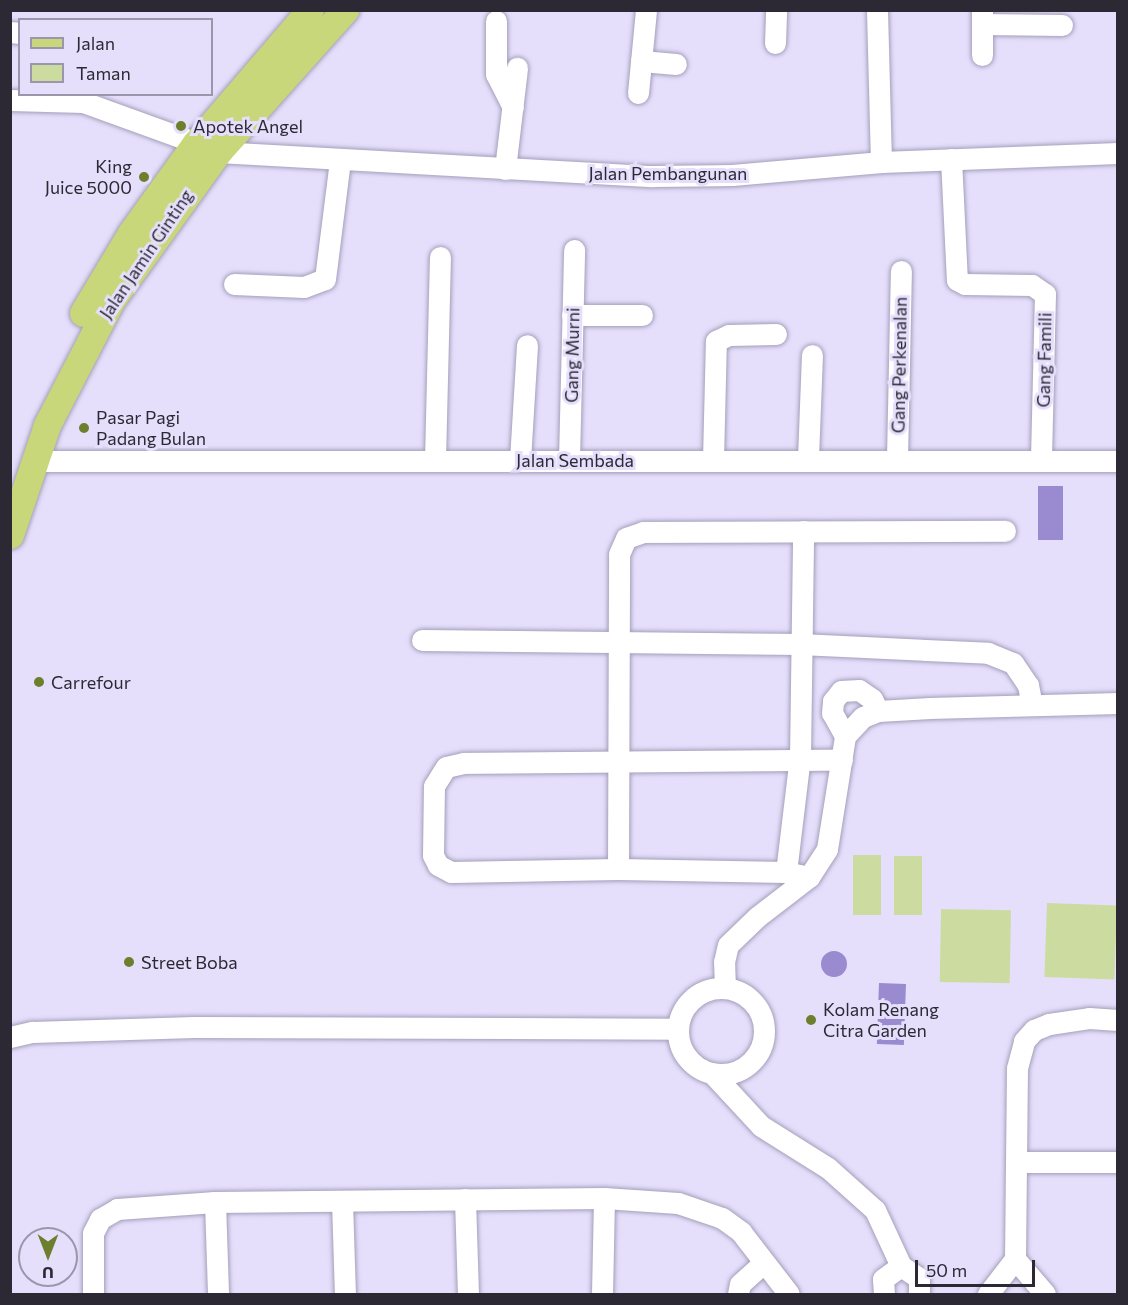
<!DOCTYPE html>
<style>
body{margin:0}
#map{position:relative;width:1128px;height:1305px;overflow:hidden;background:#e5dffc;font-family:Commissioner,sans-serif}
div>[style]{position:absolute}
.green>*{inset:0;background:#ccdca0;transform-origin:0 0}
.water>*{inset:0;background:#9a8ad0;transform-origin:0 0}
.round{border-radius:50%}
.roads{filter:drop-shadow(0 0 2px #a49fba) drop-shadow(0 0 2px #a49fba)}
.minor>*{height:21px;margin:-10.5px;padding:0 10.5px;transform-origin:10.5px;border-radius:10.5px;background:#fff}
.minor>.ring{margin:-10.5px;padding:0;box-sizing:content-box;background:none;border:21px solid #fff;border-radius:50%}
.major>*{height:27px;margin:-13.5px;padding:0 13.5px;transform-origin:13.5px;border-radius:13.5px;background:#c7d779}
.dots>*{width:16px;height:16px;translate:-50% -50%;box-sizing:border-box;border:3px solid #e5dffc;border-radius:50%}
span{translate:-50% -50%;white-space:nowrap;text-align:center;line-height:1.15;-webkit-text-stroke:6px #e5dffc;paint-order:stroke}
.poi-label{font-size:18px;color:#2c2934}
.left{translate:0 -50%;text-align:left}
.right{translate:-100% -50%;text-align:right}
.street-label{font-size:18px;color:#2c2934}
.frame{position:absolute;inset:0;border:12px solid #2c2934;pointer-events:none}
.legend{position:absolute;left:18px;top:18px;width:195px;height:78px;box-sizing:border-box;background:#e5dffc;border:2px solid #9b96ac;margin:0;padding:8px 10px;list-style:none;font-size:18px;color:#2c2934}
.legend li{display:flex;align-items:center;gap:12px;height:30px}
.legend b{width:30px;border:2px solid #9b96ac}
.north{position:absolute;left:18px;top:1227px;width:60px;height:60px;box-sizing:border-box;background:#e5dffc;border:2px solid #9b96ac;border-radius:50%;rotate:180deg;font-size:16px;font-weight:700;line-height:24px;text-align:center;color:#2c2934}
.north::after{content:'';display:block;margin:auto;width:21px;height:27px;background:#6d7e2d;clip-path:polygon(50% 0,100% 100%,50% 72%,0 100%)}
.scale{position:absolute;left:915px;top:1260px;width:120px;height:27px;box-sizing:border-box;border:3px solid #2c2934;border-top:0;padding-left:8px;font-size:18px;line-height:21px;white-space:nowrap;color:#2c2934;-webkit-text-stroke:4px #e5dffc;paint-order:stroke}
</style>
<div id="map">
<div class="green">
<div style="left:853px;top:855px;width:28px;height:60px"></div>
<div style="left:894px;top:856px;width:28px;height:59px"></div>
<div style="left:1047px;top:903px;width:70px;height:74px;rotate:2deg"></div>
<div style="left:941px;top:909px;width:70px;height:73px;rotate:1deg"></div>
</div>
<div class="water">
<div style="left:1038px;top:486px;width:25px;height:54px"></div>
<div class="round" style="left:821px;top:951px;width:26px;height:26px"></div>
<div style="left:879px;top:983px;width:27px;height:61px;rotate:2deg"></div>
</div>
<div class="roads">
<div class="minor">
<div style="left:877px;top:10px;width:152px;rotate:88.5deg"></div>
<div style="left:982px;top:11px;width:44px;rotate:90deg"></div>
<div style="left:496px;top:21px;width:53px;rotate:90deg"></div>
<div style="left:496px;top:74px;width:37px;rotate:63deg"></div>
<div style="left:982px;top:24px;width:80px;rotate:0.7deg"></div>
<div style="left:10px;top:32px;width:10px;rotate:6deg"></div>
<div style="left:775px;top:43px;width:33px;rotate:-88deg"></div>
<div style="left:641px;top:61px;width:35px;rotate:5deg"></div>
<div style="left:638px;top:93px;width:83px;rotate:-84.5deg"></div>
<div style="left:10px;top:100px;width:73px;rotate:1.6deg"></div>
<div style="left:83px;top:102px;width:120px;rotate:19.9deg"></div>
<div style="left:218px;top:152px;width:435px;rotate:3.2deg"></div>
<div style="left:652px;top:176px;width:80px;rotate:-0.7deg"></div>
<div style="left:732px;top:175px;width:150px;rotate:-5deg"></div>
<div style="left:881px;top:162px;width:237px;rotate:-2.2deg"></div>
<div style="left:951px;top:159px;width:121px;rotate:87.2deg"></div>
<div style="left:957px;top:280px;width:9px;rotate:27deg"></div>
<div style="left:965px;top:284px;width:67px;rotate:0.9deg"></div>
<div style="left:1032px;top:285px;width:16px;rotate:35deg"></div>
<div style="left:1045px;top:294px;width:166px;rotate:91.4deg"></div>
<div style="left:505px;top:169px;width:102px;rotate:-83.2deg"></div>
<div style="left:234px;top:284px;width:70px;rotate:2.5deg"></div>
<div style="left:304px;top:287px;width:22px;rotate:-21deg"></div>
<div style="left:325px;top:279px;width:120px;rotate:-82.8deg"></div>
<div style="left:572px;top:315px;width:70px"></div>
<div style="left:808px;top:458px;width:103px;rotate:-87.8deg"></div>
<div style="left:897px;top:458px;width:187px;rotate:-88.8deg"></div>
<div style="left:435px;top:460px;width:203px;rotate:-88.6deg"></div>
<div style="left:520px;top:460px;width:115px;rotate:-86.5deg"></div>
<div style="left:569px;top:460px;width:210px;rotate:-88.6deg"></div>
<div style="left:713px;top:460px;width:119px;rotate:-88.6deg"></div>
<div style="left:716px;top:341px;width:14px;rotate:-25deg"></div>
<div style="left:729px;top:335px;width:47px;rotate:-1.2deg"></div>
<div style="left:33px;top:461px;width:1085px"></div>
<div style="left:422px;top:640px;width:378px;rotate:0.6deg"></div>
<div style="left:800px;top:644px;width:188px;rotate:2.7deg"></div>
<div style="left:988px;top:653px;width:27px;rotate:22deg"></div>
<div style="left:1013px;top:663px;width:27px;rotate:56deg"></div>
<div style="left:1028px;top:685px;width:20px;rotate:79deg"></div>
<div style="left:845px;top:736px;width:26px;rotate:-119deg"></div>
<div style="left:832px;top:713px;width:12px;rotate:-85deg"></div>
<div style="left:833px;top:701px;width:13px;rotate:-51deg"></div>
<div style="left:841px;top:691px;width:18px;rotate:-3deg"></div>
<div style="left:859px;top:690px;width:16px;rotate:35deg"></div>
<div style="left:872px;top:699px;width:13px;rotate:63deg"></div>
<div style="left:618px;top:869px;width:315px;rotate:-89.8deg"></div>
<div style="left:619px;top:554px;width:17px;rotate:-66deg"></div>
<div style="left:626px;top:538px;width:18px;rotate:-19deg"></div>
<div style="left:643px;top:532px;width:362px;rotate:-0.2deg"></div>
<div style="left:786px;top:872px;width:116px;rotate:-83.1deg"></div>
<div style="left:800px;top:757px;width:226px;rotate:-89.2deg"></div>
<div style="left:809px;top:877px;width:24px;rotate:-168deg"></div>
<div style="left:786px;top:872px;width:168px;rotate:-179deg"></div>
<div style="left:618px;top:869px;width:167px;rotate:179deg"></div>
<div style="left:451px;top:872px;width:15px;rotate:-152deg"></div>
<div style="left:438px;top:865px;width:11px;rotate:-117deg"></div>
<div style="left:433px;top:855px;width:69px;rotate:-89.2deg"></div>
<div style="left:434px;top:786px;width:22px;rotate:-58deg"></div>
<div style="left:446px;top:767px;width:18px;rotate:-13deg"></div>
<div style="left:464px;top:763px;width:378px;rotate:-0.5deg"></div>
<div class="ring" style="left:678px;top:988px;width:65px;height:65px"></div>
<div style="left:725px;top:988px;width:26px;rotate:-92deg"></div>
<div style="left:724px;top:962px;width:17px;rotate:-77deg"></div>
<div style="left:728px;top:945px;width:40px;rotate:-44deg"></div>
<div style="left:757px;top:917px;width:66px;rotate:-37.6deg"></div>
<div style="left:809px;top:877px;width:33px;rotate:-57deg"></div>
<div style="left:827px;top:849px;width:114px;rotate:-80.9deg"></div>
<div style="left:845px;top:736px;width:26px;rotate:-47deg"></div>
<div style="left:863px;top:717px;width:16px;rotate:-22deg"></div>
<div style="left:878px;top:711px;width:52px;rotate:-3.3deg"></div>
<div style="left:930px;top:708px;width:188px;rotate:-1.5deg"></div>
<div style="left:10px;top:1037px;width:23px;rotate:-13deg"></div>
<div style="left:32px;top:1032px;width:162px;rotate:-1.8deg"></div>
<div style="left:194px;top:1027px;width:484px;rotate:0.2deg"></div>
<div style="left:712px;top:1073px;width:72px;rotate:47.2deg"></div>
<div style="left:761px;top:1126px;width:79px;rotate:32.1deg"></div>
<div style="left:828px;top:1168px;width:63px;rotate:41.8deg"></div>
<div style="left:875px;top:1210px;width:62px;rotate:65.1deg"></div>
<div style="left:1018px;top:1162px;width:100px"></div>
<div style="left:465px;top:1199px;width:95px;rotate:88.2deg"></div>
<div style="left:342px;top:1201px;width:93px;rotate:88.2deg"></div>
<div style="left:215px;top:1202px;width:92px;rotate:88.1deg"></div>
<div style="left:1015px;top:1259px;width:191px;rotate:-89.4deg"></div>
<div style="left:1017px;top:1068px;width:28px;rotate:-75deg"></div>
<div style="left:1024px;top:1041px;width:15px;rotate:-48deg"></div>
<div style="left:1034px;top:1030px;width:16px;rotate:-22deg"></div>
<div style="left:1049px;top:1024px;width:40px;rotate:-8.5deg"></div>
<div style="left:1089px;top:1018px;width:29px;rotate:4deg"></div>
<div style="left:93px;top:1294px;width:61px;rotate:-90deg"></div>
<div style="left:93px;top:1233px;width:16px;rotate:-63deg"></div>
<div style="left:100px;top:1219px;width:20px;rotate:-30deg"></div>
<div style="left:117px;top:1209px;width:98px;rotate:-4.1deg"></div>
<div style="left:215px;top:1202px;width:389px;rotate:-0.6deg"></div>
<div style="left:604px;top:1198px;width:74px;rotate:3.9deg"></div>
<div style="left:678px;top:1203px;width:46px;rotate:18.8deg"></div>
<div style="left:722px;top:1218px;width:24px;rotate:36deg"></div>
<div style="left:741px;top:1232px;width:78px;rotate:52.3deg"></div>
<div style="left:602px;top:1294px;width:96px;rotate:-88.8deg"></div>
<div style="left:738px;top:1294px;width:10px;rotate:-79deg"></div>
<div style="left:740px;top:1284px;width:31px;rotate:-42deg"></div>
<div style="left:884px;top:1294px;width:15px;rotate:-94deg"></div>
<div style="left:883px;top:1279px;width:22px;rotate:-36deg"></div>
<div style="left:901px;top:1266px;width:22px;rotate:34deg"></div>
<div style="left:919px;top:1278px;width:16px;rotate:90deg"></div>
<div style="left:988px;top:1294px;width:44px;rotate:-52.4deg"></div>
<div style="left:1015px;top:1259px;width:46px;rotate:49.4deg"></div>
</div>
<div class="major">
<div style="left:83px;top:313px;width:93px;rotate:-59deg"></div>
<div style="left:131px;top:233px;width:111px;rotate:-54.2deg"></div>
<div style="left:196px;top:143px;width:175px;rotate:-49.4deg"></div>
<div style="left:10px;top:535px;width:116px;rotate:-71.4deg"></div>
<div style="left:47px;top:425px;width:140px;rotate:-62.7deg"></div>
<div style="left:111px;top:301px;width:183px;rotate:-54.3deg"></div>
<div style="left:218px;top:152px;width:191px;rotate:-48.2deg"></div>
</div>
</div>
<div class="dots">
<div style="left:181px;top:126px;background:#6d7e2d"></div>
<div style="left:144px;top:177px;background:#6d7e2d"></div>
<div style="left:84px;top:428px;background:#6d7e2d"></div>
<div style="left:39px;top:682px;background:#6d7e2d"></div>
<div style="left:129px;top:962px;background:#6d7e2d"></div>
<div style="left:811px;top:1020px;background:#6d7e2d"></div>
</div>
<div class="poi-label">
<span class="left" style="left:193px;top:126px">Apotek Angel</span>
<span class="right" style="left:132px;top:177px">King<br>Juice 5000</span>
<span class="left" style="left:96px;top:428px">Pasar Pagi<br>Padang Bulan</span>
<span class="left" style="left:51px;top:682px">Carrefour</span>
<span class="left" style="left:141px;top:962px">Street Boba</span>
<span class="left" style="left:823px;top:1020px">Kolam Renang<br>Citra Garden</span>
</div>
<div class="street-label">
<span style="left:668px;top:173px">Jalan Pembangunan</span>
<span style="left:146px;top:254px;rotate:-56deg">Jalan Jamin Ginting</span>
<span style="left:572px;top:355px;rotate:-89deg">Gang Murni</span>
<span style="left:1044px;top:360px;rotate:-89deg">Gang Famili</span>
<span style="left:899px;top:365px;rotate:-89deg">Gang Perkenalan</span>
<span style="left:575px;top:460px">Jalan Sembada</span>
</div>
<div class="frame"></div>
<ul class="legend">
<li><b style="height:8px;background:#c7d779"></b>Jalan</li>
<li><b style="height:16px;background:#ccdca0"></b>Taman</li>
</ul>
<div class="north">U</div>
<div class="scale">50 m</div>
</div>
